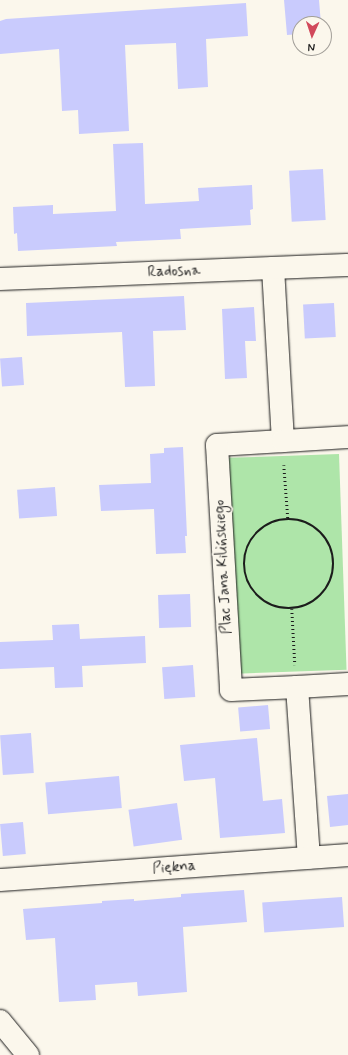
<!DOCTYPE html>
<meta charset="utf-8">
<style>
body{margin:0}
#map{position:relative;width:348px;height:1055px;overflow:hidden;background:#fbf7ec;font-family:Mynerve,sans-serif}
div>[style]{position:absolute}
.green>*{inset:0;background:#aee5a9;transform-origin:0 0}
.building>*{inset:0;background:#c9cbfd;transform-origin:0 0}
.path>*{height:2.5px;margin-top:-1.25px;transform-origin:0;background:repeating-linear-gradient(90deg,#1c1c1c 0 1px,transparent 0 4px)}
.path>.ring{margin:-1.25px;padding:0;box-sizing:content-box;background:none;border:2.5px solid #1c1c1c;border-radius:50%}
.roads{filter:drop-shadow(0 0 1px #1c1c1c) drop-shadow(0 0 1px #1c1c1c)}
.minor>*{height:22px;margin:-11px;padding:0 11px;transform-origin:11px;border-radius:11px;background:#fbf7ec}
span{translate:-50% -50%;white-space:nowrap;text-align:center;line-height:1.15;-webkit-text-stroke:3.5px #fbf7ec;paint-order:stroke}
.street-label{font-size:15px;color:#1c1c1c}
.north{position:absolute;left:292px;top:16px;width:40px;height:40px;box-sizing:border-box;background:#fbf7ec;border:1px solid #a29f99;border-radius:50%;rotate:183deg;font-size:11px;font-weight:700;line-height:16px;text-align:center;color:#1c1c1c}
.north::after{content:'';display:block;margin:auto;width:14px;height:18px;background:#d1495b;clip-path:polygon(50% 0,100% 100%,50% 72%,0 100%)}
</style>
<div id="map">
<div class="green">
<div style="left:339px;top:454px;width:216px;height:110px;rotate:88deg"></div>
</div>
<div class="building">
<div style="clip-path:polygon(284px 0,319px 0,321px 24px,300px 24px,300px 34px,287px 35px)"></div>
<div style="clip-path:polygon(246px 3px,248px 36px,206px 39px,208px 87px,178px 89px,176px 43px,125px 45px,129px 131px,79px 134px,78px 110px,62px 111px,59px 49px,0 54px,0 21px,6px 19px)"></div>
<div style="clip-path:polygon(143px 143px,145px 204px,199px 201px,198px 188px,252px 185px,253px 209px,250px 210px,251px 225px,180px 229px,181px 239px,116px 242px,117px 246px,18px 251px,17px 233px,14px 234px,13px 207px,53px 205px,53px 214px,116px 211px,113px 144px)"></div>
<div style="left:323px;top:169px;width:51px;height:34px;rotate:87deg"></div>
<div style="clip-path:polygon(184px 296px,186px 330px,153px 331px,155px 386px,125px 387px,122px 332px,27px 336px,26px 303px)"></div>
<div style="left:334px;top:303px;width:34px;height:31px;rotate:87deg"></div>
<div style="clip-path:polygon(254px 307px,256px 341px,245px 341px,247px 378px,225px 379px,222px 309px)"></div>
<div style="left:22px;top:357px;width:28px;height:22px;rotate:86deg"></div>
<div style="clip-path:polygon(183px 447px,187px 536px,185px 536px,186px 553px,156px 554px,154px 509px,101px 511px,99px 485px,151px 483px,150px 454px,164px 453px,164px 448px)"></div>
<div style="left:55px;top:487px;width:29px;height:38px;rotate:86deg"></div>
<div style="left:190px;top:594px;width:33px;height:32px;rotate:88deg"></div>
<div style="clip-path:polygon(79px 624px,80px 639px,145px 636px,146px 663px,82px 666px,83px 687px,55px 688px,54px 667px,0 669px,0 642px,53px 640px,52px 625px)"></div>
<div style="left:193px;top:665px;width:32px;height:31px;rotate:86deg"></div>
<div style="left:268px;top:705px;width:24px;height:30px;rotate:85deg"></div>
<div style="left:31px;top:733px;width:40px;height:31px;rotate:86deg"></div>
<div style="clip-path:polygon(257px 738px,263px 801px,282px 799px,285px 833px,220px 838px,215px 778px,184px 781px,180px 745px)"></div>
<div style="left:119px;top:776px;width:32px;height:74px;rotate:85deg"></div>
<div style="clip-path:polygon(348px 794px,348px 825px,330px 827px,327px 796px)"></div>
<div style="left:177px;top:803px;width:37px;height:49px;rotate:82deg"></div>
<div style="left:23px;top:822px;width:32px;height:23px;rotate:85deg"></div>
<div style="clip-path:polygon(244px 890px,247px 922px,183px 927px,187px 992px,138px 996px,137px 982px,95px 985px,96px 1000px,59px 1002px,55px 938px,26px 940px,23px 909px,102px 903px,102px 901px,134px 899px,134px 901px,181px 897px,181px 894px)"></div>
<div style="left:342px;top:897px;width:30px;height:80px;rotate:86deg"></div>
</div>
<div class="path">
<div style="left:284px;top:465px;width:53px;rotate:85.7deg"></div>
<div class="ring" style="left:244px;top:519px;width:87.5px;height:87.5px"></div>
<div style="left:292px;top:609px;width:56px;rotate:86.9deg"></div>
</div>
<div class="roads">
<div class="minor">
<div style="left:273px;top:268px;width:173px;rotate:86.7deg"></div>
<div style="left:283px;top:441px;width:66px;rotate:176.5deg"></div>
<div style="left:217px;top:445px;width:245px;rotate:86.7deg"></div>
<div style="left:231px;top:690px;width:66px;rotate:-2.6deg"></div>
<div style="left:297px;top:687px;width:171px;rotate:86deg"></div>
<div style="left:0;top:279px;width:348px;rotate:-2.3deg"></div>
<div style="left:283px;top:441px;width:65px;rotate:-3.5deg"></div>
<div style="left:297px;top:687px;width:51px;rotate:-3.4deg"></div>
<div style="left:0;top:880px;width:349px;rotate:-4.1deg"></div>
<div style="left:0;top:1021px;width:44px;rotate:50.5deg"></div>
</div>
</div>
<div class="street-label">
<span style="left:174px;top:272px;rotate:-2deg">Radosna</span>
<span style="left:224px;top:567px;rotate:-93deg">Plac Jana Kilińskiego</span>
<span style="left:174px;top:868px;rotate:-4deg">Piękna</span>
</div>
<div class="north">N</div>
</div>
